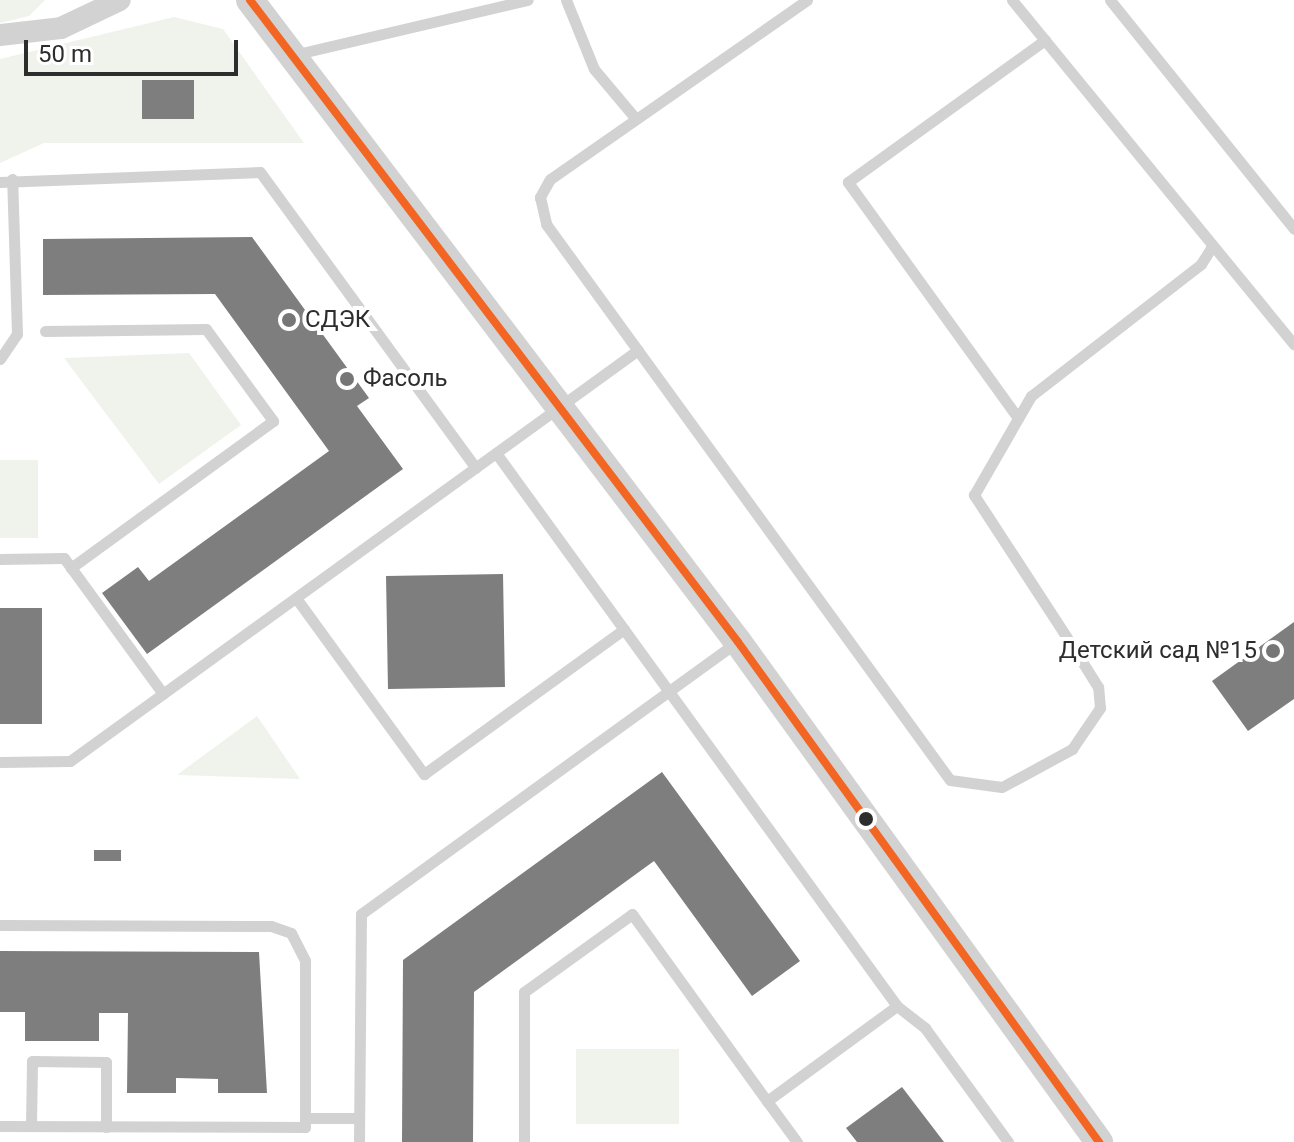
<!DOCTYPE html>
<meta charset="utf-8">
<style>
body{margin:0}
#map{position:relative;width:1294px;height:1142px;overflow:hidden;background:#fff;font-family:Roboto,sans-serif}
div>[style]{position:absolute}
.green>*{inset:0;background:#f0f3eb;transform-origin:0 0}
.building>*{inset:0;background:#7e7e7e;transform-origin:0 0}
.service>*{height:11px;margin:-5.5px;padding:0 5.5px;transform-origin:5.5px;border-radius:5.5px;background:#d2d2d2}
.minor>*{height:22px;margin:-11px;padding:0 11px;transform-origin:11px;border-radius:11px;background:#d2d2d2}
.tertiary>*{height:28px;margin:-14px;padding:0 14px;transform-origin:14px;border-radius:14px;background:#d2d2d2}
.bus-1>*{height:8px;margin:-4px;padding:0 4px;transform-origin:4px;border-radius:4px;background:#f26522}
.dots>*{width:22px;height:22px;translate:-50% -50%;box-sizing:border-box;border:4px solid #fff;border-radius:50%}
span{translate:-50% -50%;white-space:nowrap;text-align:center;line-height:1.15;-webkit-text-stroke:8px #fff;paint-order:stroke}
.poi-label{font-size:24px;color:#2d2d2d}
.left{translate:0 -50%;text-align:left}
.right{translate:-100% -50%;text-align:right}
.scale{position:absolute;left:24px;top:40px;width:214px;height:36px;box-sizing:border-box;border:4px solid #2d2d2d;border-top:0;padding-left:10px;font-size:24px;line-height:28px;white-space:nowrap;color:#2d2d2d;-webkit-text-stroke:6px #fff;paint-order:stroke}
</style>
<div id="map">
<div class="green">
<div style="clip-path:polygon(0 0,45px 0,29px 16px,0 23px)"></div>
<div style="clip-path:polygon(174px 17px,223px 29px,304px 143px,44px 143px,0 163px,0 59px)"></div>
<div style="clip-path:polygon(189px 353px,241px 425px,159px 484px,64px 358px)"></div>
<div style="left:0;top:460px;width:38px;height:78px"></div>
<div style="clip-path:polygon(257px 716px,300px 779px,177px 775px)"></div>
<div style="left:576px;top:1049px;width:103px;height:75px"></div>
</div>
<div class="building">
<div style="left:142px;top:80px;width:52px;height:39px"></div>
<div style="clip-path:polygon(252px 237px,369px 398px,357px 406px,403px 469px,147px 654px,102px 593px,138px 567px,149px 581px,329px 451px,215px 294px,43px 295px,43px 239px)"></div>
<div style="left:503px;top:574px;width:113px;height:117px;rotate:89deg"></div>
<div style="left:0;top:608px;width:42px;height:116px"></div>
<div style="clip-path:polygon(1294px 622px,1294px 699px,1248px 731px,1212px 681px)"></div>
<div style="clip-path:polygon(662px 772px,800px 961px,752px 996px,654px 861px,474px 992px,473px 1142px,402px 1142px,403px 960px)"></div>
<div style="left:94px;top:850px;width:27px;height:11px"></div>
<div style="clip-path:polygon(0 951px,259px 952px,267px 1093px,218px 1093px,218px 1079px,176px 1078px,176px 1093px,127px 1093px,128px 1013px,99px 1013px,99px 1041px,25px 1041px,25px 1012px,0 1012px)"></div>
<div style="clip-path:polygon(902px 1087px,944px 1142px,857px 1142px,846px 1128px)"></div>
</div>
<div class="service">
<div style="left:566px;top:0;width:74px;rotate:67.9deg"></div>
<div style="left:594px;top:69px;width:65px;rotate:50deg"></div>
<div style="left:807px;top:0;width:313px;rotate:145.1deg"></div>
<div style="left:550px;top:179px;width:21px;rotate:119deg"></div>
<div style="left:540px;top:197px;width:28px;rotate:77deg"></div>
<div style="left:546px;top:224px;width:687px;rotate:54deg"></div>
<div style="left:950px;top:780px;width:52px;rotate:7.7deg"></div>
<div style="left:1002px;top:787px;width:80px;rotate:-28.5deg"></div>
<div style="left:1072px;top:749px;width:50px;rotate:-55.7deg"></div>
<div style="left:1100px;top:708px;width:21px;rotate:-95deg"></div>
<div style="left:1098px;top:687px;width:40px;rotate:-122deg"></div>
<div style="left:1077px;top:653px;width:189px;rotate:-123.1deg"></div>
<div style="left:974px;top:495px;width:114px;rotate:-60.1deg"></div>
<div style="left:1031px;top:396px;width:215px;rotate:-37.8deg"></div>
<div style="left:1201px;top:264px;width:22px;rotate:-58deg"></div>
<div style="left:1012px;top:0;width:445px;rotate:50.7deg"></div>
<div style="left:1110px;top:0;width:294px;rotate:51.2deg"></div>
<div style="left:293px;top:55px;width:241px;rotate:-13.2deg"></div>
<div style="left:0;top:182px;width:260px;rotate:-2.2deg"></div>
<div style="left:260px;top:172px;width:366px;rotate:53.9deg"></div>
<div style="left:45px;top:331px;width:161px;rotate:-0.7deg"></div>
<div style="left:206px;top:329px;width:114px;rotate:53.9deg"></div>
<div style="left:273px;top:421px;width:250px;rotate:144deg"></div>
<div style="left:0;top:359px;width:30px;rotate:-56deg"></div>
<div style="left:17px;top:334px;width:155px;rotate:-91.8deg"></div>
<div style="left:1018px;top:418px;width:291px;rotate:-125.8deg"></div>
<div style="left:848px;top:182px;width:243px;rotate:-35.8deg"></div>
<div style="left:496px;top:453px;width:683px;rotate:54.05deg"></div>
<div style="left:897px;top:1006px;width:36px;rotate:38deg"></div>
<div style="left:925px;top:1028px;width:141px;rotate:53.9deg"></div>
<div style="left:0;top:559px;width:64px;rotate:-0.9deg"></div>
<div style="left:64px;top:558px;width:168px;rotate:53.9deg"></div>
<div style="left:296px;top:598px;width:218px;rotate:54deg"></div>
<div style="left:424px;top:774px;width:247px;rotate:-35.9deg"></div>
<div style="left:0;top:762px;width:70px;rotate:-0.8deg"></div>
<div style="left:70px;top:761px;width:701px;rotate:-35.89deg"></div>
<div style="left:0;top:925px;width:271px;rotate:0.2deg"></div>
<div style="left:271px;top:926px;width:21px;rotate:19deg"></div>
<div style="left:291px;top:933px;width:31px;rotate:63deg"></div>
<div style="left:305px;top:961px;width:166px;rotate:90deg"></div>
<div style="left:305px;top:1127px;width:305px;rotate:-179.8deg"></div>
<div style="left:767px;top:1101px;width:51px;rotate:53.8deg"></div>
<div style="left:305px;top:1118px;width:54px"></div>
<div style="left:31px;top:1126px;width:65px;rotate:-89.1deg"></div>
<div style="left:32px;top:1061px;width:74px;rotate:0.8deg"></div>
<div style="left:106px;top:1062px;width:65px;rotate:90deg"></div>
<div style="left:359px;top:1142px;width:228px;rotate:-89.5deg"></div>
<div style="left:361px;top:914px;width:464px;rotate:-35.9deg"></div>
<div style="left:524px;top:1142px;width:150px;rotate:-90deg"></div>
<div style="left:524px;top:992px;width:133px;rotate:-35.8deg"></div>
<div style="left:632px;top:914px;width:231px;rotate:54.2deg"></div>
<div style="left:767px;top:1101px;width:161px;rotate:-36.2deg"></div>
</div>
<div class="minor">
<div style="left:0;top:35px;width:61px;rotate:-6.5deg"></div>
<div style="left:61px;top:28px;width:65px;rotate:-25.4deg"></div>
</div>
<div class="tertiary">
<div style="left:250px;top:0;width:806px;rotate:52.76deg"></div>
<div style="left:738px;top:642px;width:617px;rotate:54.17deg"></div>
</div>
<div class="bus-1">
<div style="left:250px;top:0;width:806px;rotate:52.76deg"></div>
<div style="left:738px;top:642px;width:617px;rotate:54.17deg"></div>
</div>
<div class="dots">
<div style="left:289px;top:320px;background:#767676"></div>
<div style="left:347px;top:379px;background:#767676"></div>
<div style="left:1273px;top:651px;background:#767676"></div>
<div style="left:866px;top:819px;background:#2d2d2d"></div>
</div>
<div class="poi-label">
<span class="left" style="left:305px;top:320px">СДЭК</span>
<span class="left" style="left:363px;top:379px">Фасоль</span>
<span class="right" style="left:1257px;top:651px">Детский сад №15</span>
</div>
<div class="scale">50 m</div>
</div>
